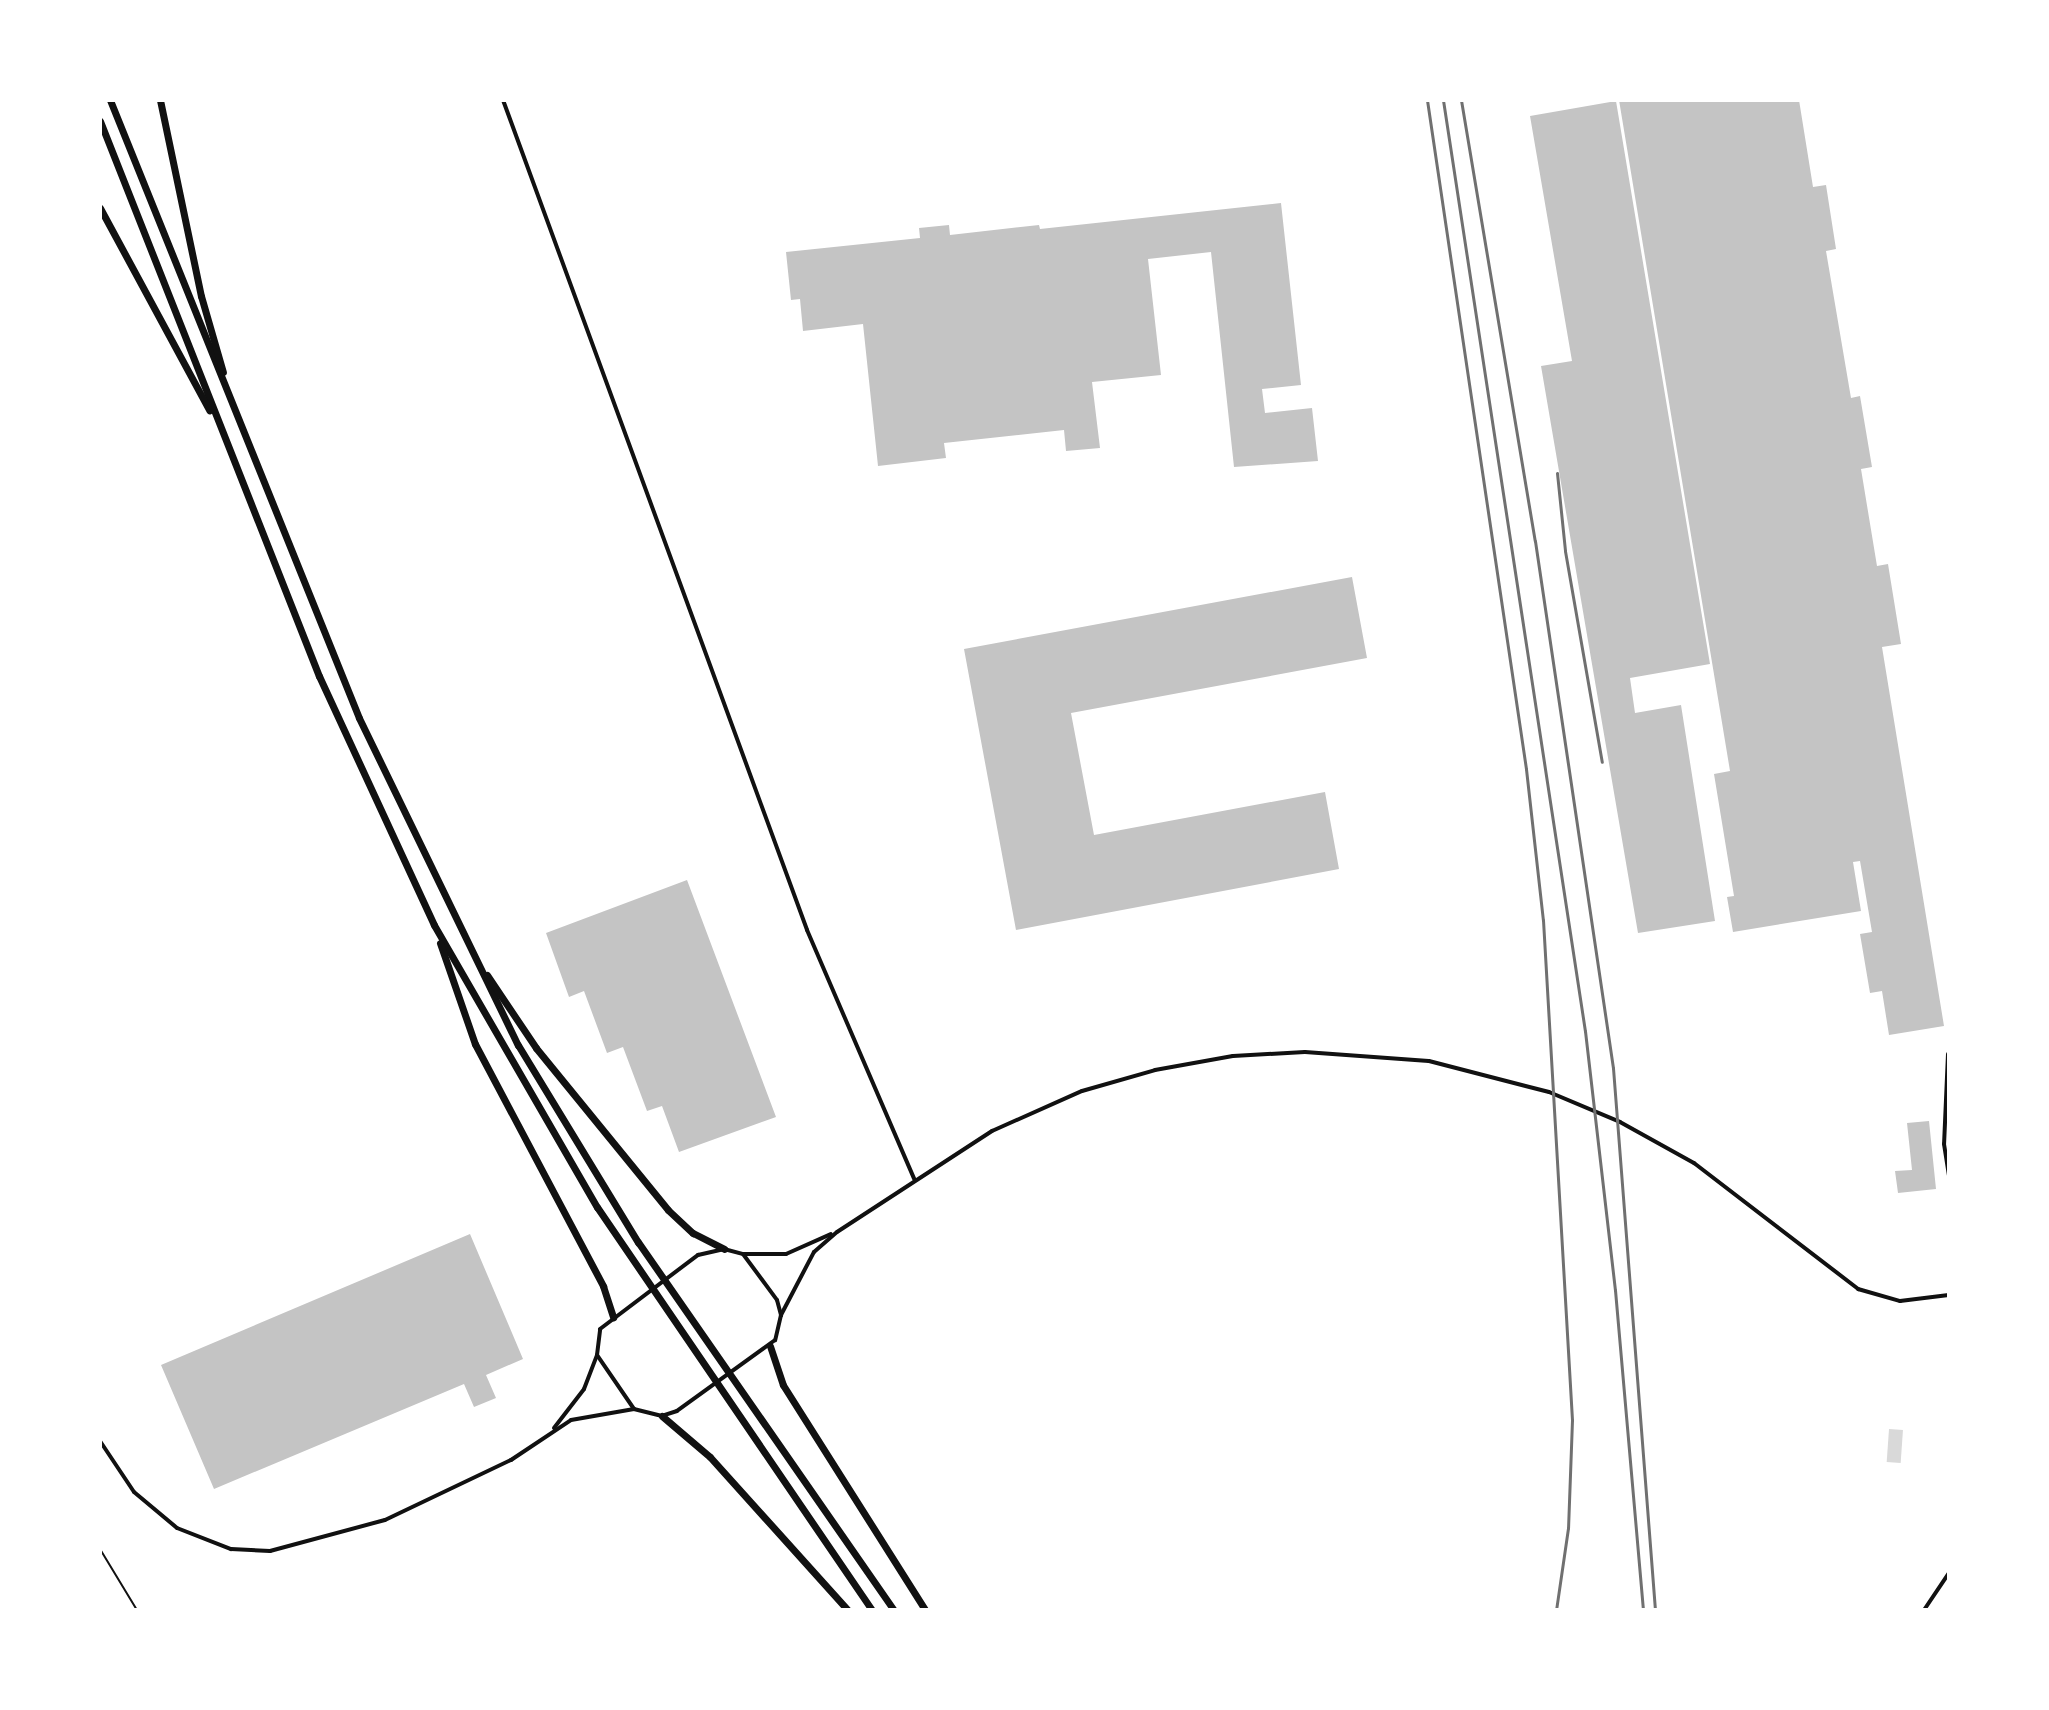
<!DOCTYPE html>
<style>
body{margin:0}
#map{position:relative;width:2049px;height:1710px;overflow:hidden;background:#fff;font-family:"Fira Sans Condensed",sans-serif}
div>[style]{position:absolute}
.water>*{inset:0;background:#d9d9d9;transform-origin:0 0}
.building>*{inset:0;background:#c4c4c4}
.path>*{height:2px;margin:-1px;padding:0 1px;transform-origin:1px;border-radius:1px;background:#111}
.minor>*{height:4px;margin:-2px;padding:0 2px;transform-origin:2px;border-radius:2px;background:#111}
.trunk>*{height:7px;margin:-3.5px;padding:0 3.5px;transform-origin:3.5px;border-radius:3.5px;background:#111}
.rail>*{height:3px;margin:-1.5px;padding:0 1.5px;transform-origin:1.5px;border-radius:1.5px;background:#707070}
span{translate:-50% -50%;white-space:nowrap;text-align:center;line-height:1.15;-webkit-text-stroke:8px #fff;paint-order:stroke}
.frame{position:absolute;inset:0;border:102px solid #fff;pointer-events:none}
</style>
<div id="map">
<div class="water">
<div style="left:1889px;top:1429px;width:14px;height:33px;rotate:4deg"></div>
</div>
<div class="building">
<div style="clip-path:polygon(1619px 100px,1799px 100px,1813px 187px,1826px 185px,1836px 249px,1826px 251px,1851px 398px,1860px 396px,1872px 467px,1861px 469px,1877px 566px,1888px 564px,1901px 644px,1882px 647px,1944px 1026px,1889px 1035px,1882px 991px,1870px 993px,1860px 934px,1872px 932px,1860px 861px,1853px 862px,1861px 911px,1733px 932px,1727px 897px,1734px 896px,1714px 774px,1730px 771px)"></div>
<div style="clip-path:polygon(1616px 101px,1710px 664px,1630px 678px,1635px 713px,1681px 705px,1715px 921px,1638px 933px,1541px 366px,1572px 361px,1530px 116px)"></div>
<div style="clip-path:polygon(1281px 203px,1301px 385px,1262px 389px,1265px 413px,1312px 408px,1318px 461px,1234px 467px,1211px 252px,1148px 259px,1161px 375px,1092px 382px,1100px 448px,1066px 451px,1064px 430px,944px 443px,946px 458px,878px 466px,863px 324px,803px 331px,800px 299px,791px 300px,786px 252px,920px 238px,919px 228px,949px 225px,950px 235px,1039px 225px,1040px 229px)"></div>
<div style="clip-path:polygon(1352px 577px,1367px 658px,1071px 713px,1094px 835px,1325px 792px,1339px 869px,1016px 930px,964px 649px)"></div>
<div style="clip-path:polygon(687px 880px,776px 1117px,679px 1152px,662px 1106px,647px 1111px,623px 1047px,607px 1053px,584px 991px,569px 997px,546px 933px)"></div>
<div style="clip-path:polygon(1929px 1121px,1936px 1189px,1898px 1193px,1895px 1171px,1912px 1170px,1907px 1123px)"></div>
<div style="clip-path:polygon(470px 1234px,523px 1359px,486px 1375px,496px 1398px,474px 1407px,464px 1384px,214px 1489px,161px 1365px)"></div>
</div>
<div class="path">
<div style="left:100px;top:1549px;width:71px;rotate:58.8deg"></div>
</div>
<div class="minor">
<div style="left:503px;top:100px;width:884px;rotate:69.88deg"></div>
<div style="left:807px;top:930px;width:271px;rotate:66.7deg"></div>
<div style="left:1948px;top:1054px;width:90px;rotate:92.5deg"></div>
<div style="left:1944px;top:1144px;width:32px;rotate:81deg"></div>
<div style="left:724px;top:1249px;width:20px;rotate:15deg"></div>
<div style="left:743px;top:1254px;width:57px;rotate:53.5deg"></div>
<div style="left:777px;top:1300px;width:16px;rotate:75deg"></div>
<div style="left:781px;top:1315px;width:26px;rotate:103deg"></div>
<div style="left:775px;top:1340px;width:121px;rotate:144.1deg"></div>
<div style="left:677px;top:1411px;width:16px;rotate:162deg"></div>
<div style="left:662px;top:1416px;width:29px;rotate:-166deg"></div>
<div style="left:634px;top:1409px;width:65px;rotate:-124.4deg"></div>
<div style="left:597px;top:1355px;width:26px;rotate:-83deg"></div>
<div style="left:600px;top:1329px;width:123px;rotate:-37.1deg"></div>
<div style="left:698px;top:1255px;width:27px;rotate:-13deg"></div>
<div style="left:744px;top:1254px;width:42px"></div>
<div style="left:786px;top:1254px;width:49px;rotate:-24deg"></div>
<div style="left:781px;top:1315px;width:71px;rotate:-62.4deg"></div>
<div style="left:814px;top:1252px;width:30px;rotate:-41deg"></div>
<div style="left:837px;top:1232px;width:185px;rotate:-33.1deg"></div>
<div style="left:992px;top:1131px;width:98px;rotate:-24deg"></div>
<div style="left:1082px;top:1091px;width:76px;rotate:-16deg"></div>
<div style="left:1155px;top:1070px;width:79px;rotate:-10.2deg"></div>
<div style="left:1233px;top:1056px;width:72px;rotate:-3.2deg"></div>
<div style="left:1305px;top:1052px;width:124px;rotate:4.2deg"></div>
<div style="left:1429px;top:1061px;width:124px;rotate:14.5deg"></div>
<div style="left:1549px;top:1092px;width:77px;rotate:22.9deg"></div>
<div style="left:1620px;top:1122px;width:85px;rotate:29deg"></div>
<div style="left:1694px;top:1163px;width:207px;rotate:37.5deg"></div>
<div style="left:1858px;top:1289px;width:44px;rotate:15.9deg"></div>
<div style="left:1900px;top:1301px;width:49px;rotate:-7deg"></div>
<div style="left:554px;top:1428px;width:49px;rotate:-52.4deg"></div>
<div style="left:584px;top:1389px;width:36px;rotate:-69deg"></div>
<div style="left:100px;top:1441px;width:61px;rotate:56.3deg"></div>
<div style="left:134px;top:1492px;width:56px;rotate:39.9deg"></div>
<div style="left:177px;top:1528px;width:58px;rotate:21.3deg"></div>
<div style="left:231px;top:1549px;width:39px;rotate:3deg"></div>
<div style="left:270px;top:1551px;width:119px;rotate:-15.1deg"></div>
<div style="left:385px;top:1520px;width:140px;rotate:-25.5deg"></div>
<div style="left:511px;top:1460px;width:72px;rotate:-33.7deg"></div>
<div style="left:571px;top:1420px;width:64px;rotate:-9.9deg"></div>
<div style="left:1924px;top:1610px;width:45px;rotate:-56deg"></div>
</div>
<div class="trunk">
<div style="left:110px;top:100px;width:666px;rotate:68.05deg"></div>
<div style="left:359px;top:718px;width:364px;rotate:64.1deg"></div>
<div style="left:518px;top:1045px;width:231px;rotate:58.7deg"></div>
<div style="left:638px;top:1242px;width:448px;rotate:55.2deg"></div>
<div style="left:160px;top:100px;width:200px;rotate:78.2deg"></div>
<div style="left:201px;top:296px;width:79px;rotate:73.9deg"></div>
<div style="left:100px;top:121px;width:597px;rotate:68.47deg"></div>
<div style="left:319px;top:676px;width:274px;rotate:65.2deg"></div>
<div style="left:434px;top:925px;width:326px;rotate:60deg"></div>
<div style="left:597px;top:1207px;width:488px;rotate:55.7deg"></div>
<div style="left:100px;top:208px;width:230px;rotate:61.6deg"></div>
<div style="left:440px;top:943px;width:107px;rotate:70.9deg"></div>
<div style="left:475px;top:1044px;width:274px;rotate:62.1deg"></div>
<div style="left:603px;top:1286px;width:33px;rotate:72deg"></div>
<div style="left:487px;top:975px;width:88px;rotate:56.1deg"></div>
<div style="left:536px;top:1048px;width:209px;rotate:50.8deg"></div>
<div style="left:668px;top:1210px;width:34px;rotate:43deg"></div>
<div style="left:693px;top:1233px;width:35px;rotate:27deg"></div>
<div style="left:770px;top:1346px;width:41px;rotate:71.6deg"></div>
<div style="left:783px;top:1385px;width:266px;rotate:57.7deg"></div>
<div style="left:662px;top:1416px;width:63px;rotate:40.5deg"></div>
<div style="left:710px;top:1457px;width:206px;rotate:48deg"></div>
</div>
<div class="rail">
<div style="left:1427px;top:100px;width:676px;rotate:81.58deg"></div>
<div style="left:1526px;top:769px;width:152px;rotate:83.6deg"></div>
<div style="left:1543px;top:920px;width:501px;rotate:86.68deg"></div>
<div style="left:1572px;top:1420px;width:108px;rotate:92.1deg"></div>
<div style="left:1568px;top:1528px;width:83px;rotate:98.3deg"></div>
<div style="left:1443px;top:100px;width:942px;rotate:81.33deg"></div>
<div style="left:1585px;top:1031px;width:261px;rotate:83.4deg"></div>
<div style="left:1615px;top:1290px;width:321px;rotate:85deg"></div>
<div style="left:1461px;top:100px;width:447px;rotate:80.5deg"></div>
<div style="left:1535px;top:541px;width:533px;rotate:81.58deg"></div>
<div style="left:1613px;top:1068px;width:544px;rotate:85.57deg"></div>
<div style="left:1557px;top:473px;width:78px;rotate:84.1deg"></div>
<div style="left:1565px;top:551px;width:214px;rotate:80.1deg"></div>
</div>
<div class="frame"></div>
</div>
